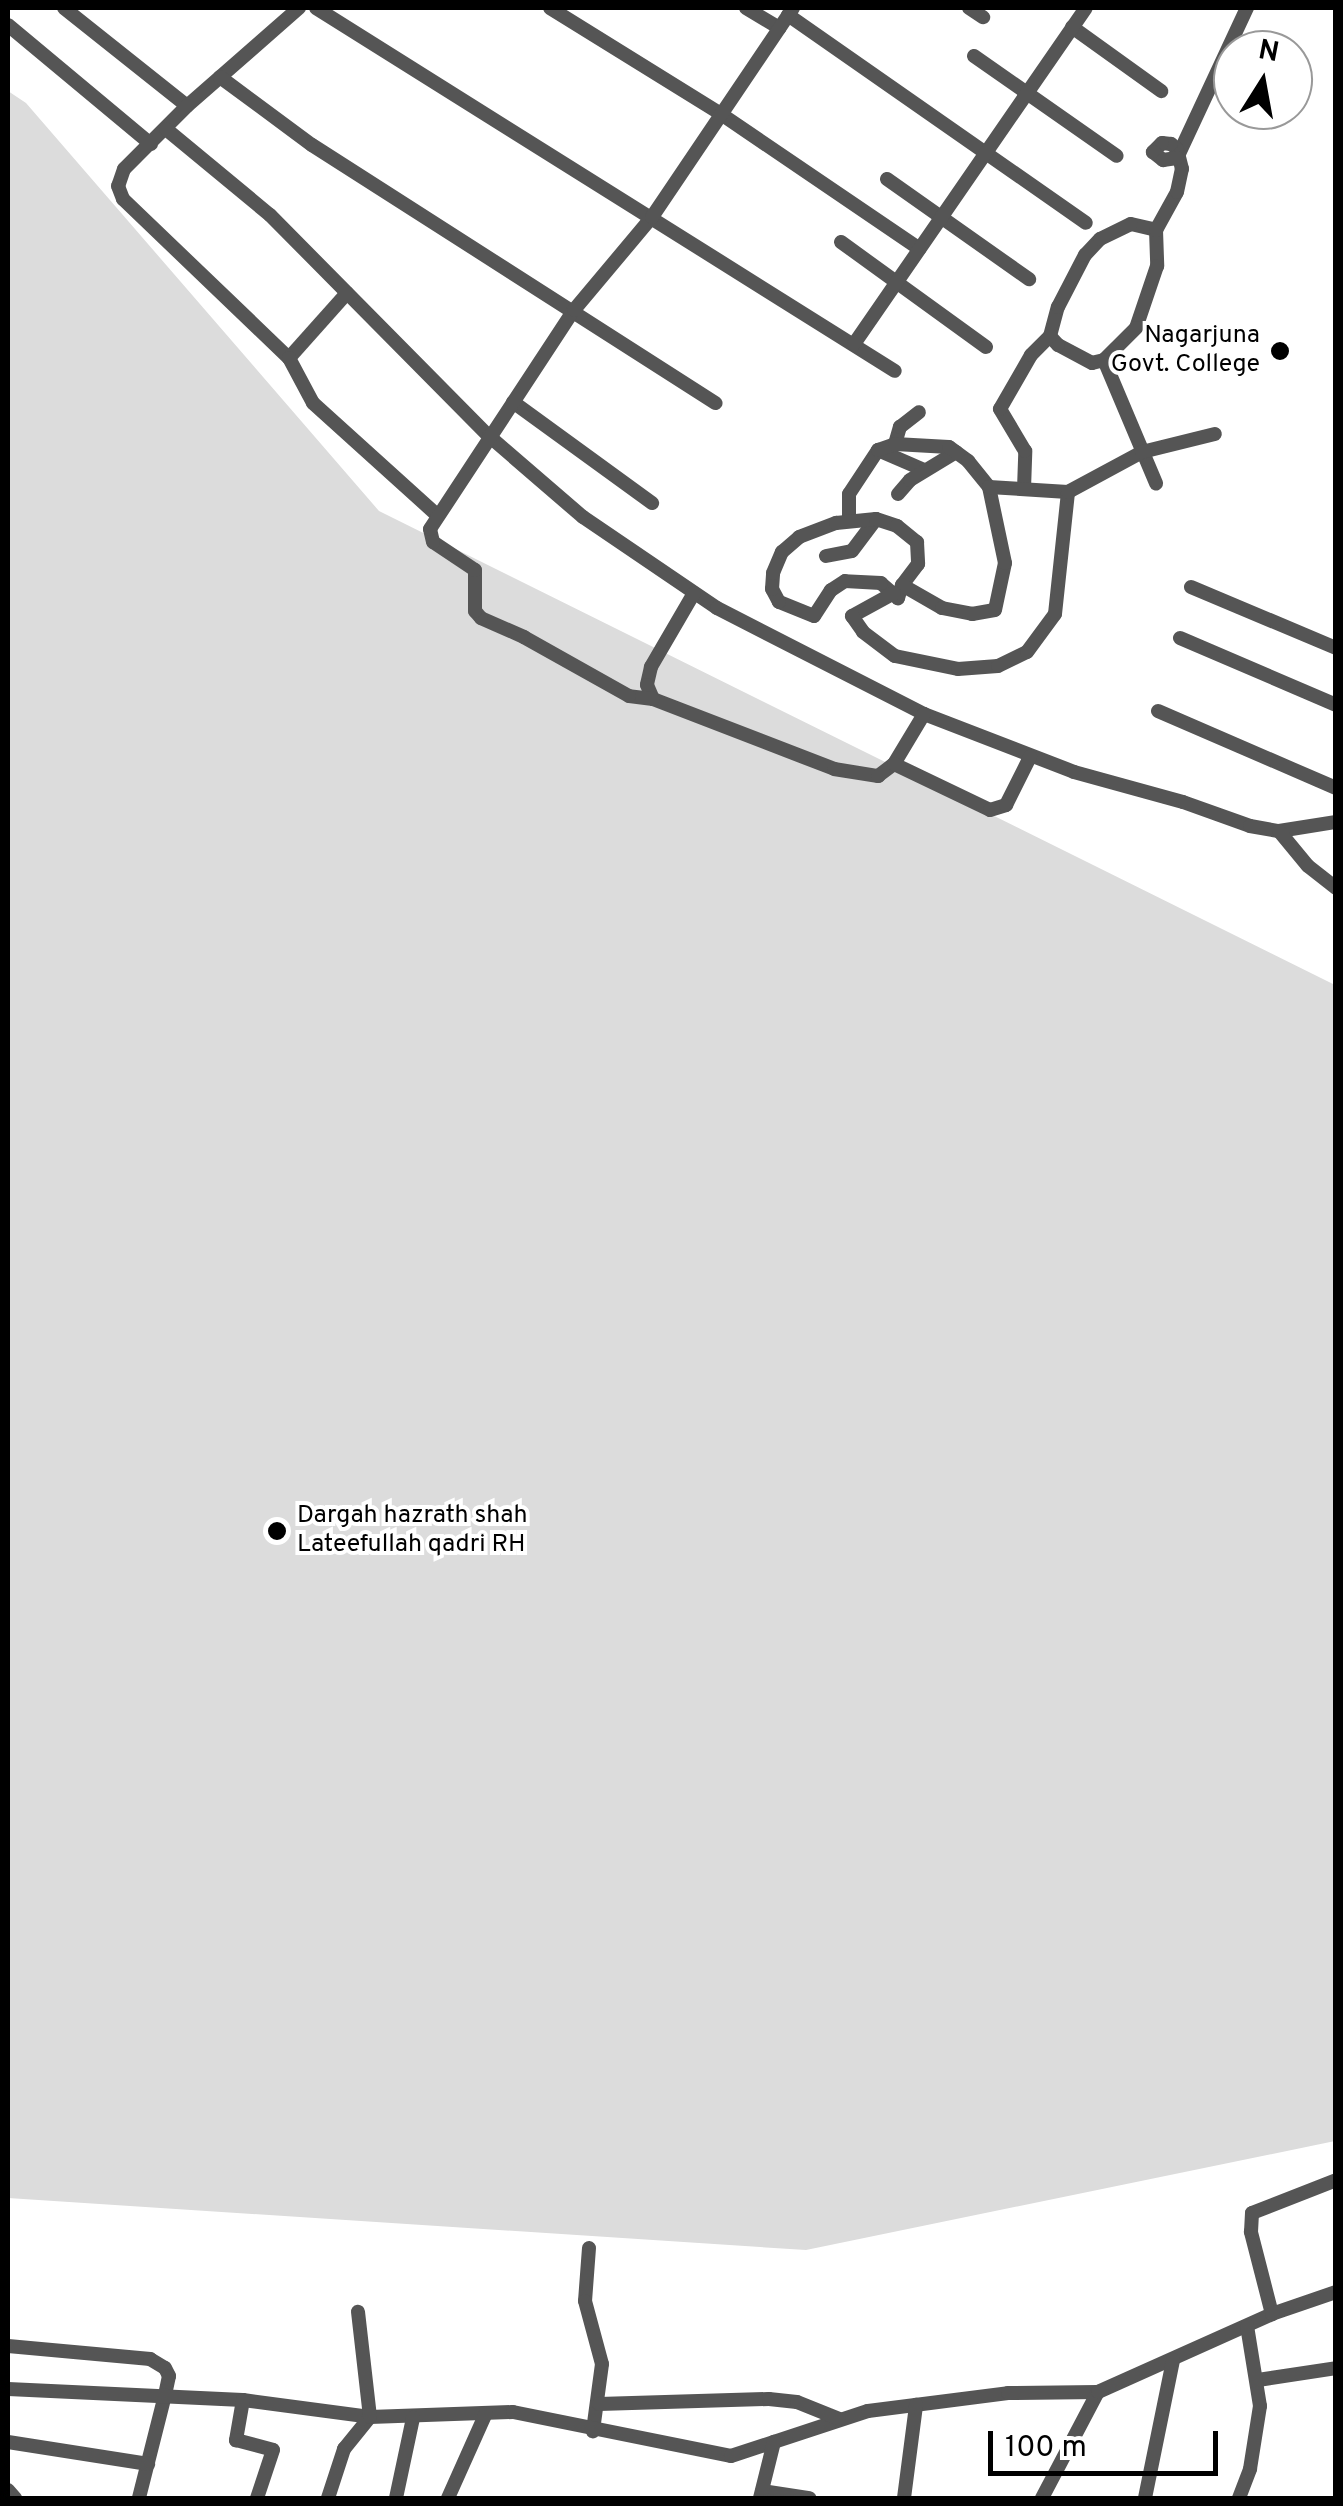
<!DOCTYPE html>
<style>
body{margin:0}
#map{position:relative;width:1343px;height:2506px;overflow:hidden;background:#fff;font-family:Overpass,sans-serif}
div>[style]{position:absolute}
.green>*{inset:0;background:#dcdcdc}
.street>*{height:14px;margin:-7px;padding:0 7px;transform-origin:7px;border-radius:7px;background:#555}
.dots>*{width:28px;height:28px;translate:-50% -50%;box-sizing:border-box;border:5px solid #fff;border-radius:50%}
span{translate:-50% -50%;white-space:nowrap;text-align:center;line-height:1.15;-webkit-text-stroke:8px #fff;paint-order:stroke}
.poi-label{font-size:25px;color:#000}
.right{translate:-100% -50%;text-align:right}
.left{translate:0 -50%;text-align:left}
.frame{position:absolute;inset:0;border:10px solid #000;pointer-events:none}
.north{position:absolute;left:1213px;top:30px;width:100px;height:100px;box-sizing:border-box;background:#fff;border:2px solid #999;border-radius:50%;rotate:11deg;font-size:28px;font-weight:700;line-height:40px;text-align:center;color:#000}
.north::after{content:'';display:block;margin:auto;width:35px;height:45px;background:#000;clip-path:polygon(50% 0,100% 100%,50% 72%,0 100%)}
.scale{position:absolute;left:988px;top:2431px;width:230px;height:45px;box-sizing:border-box;border:5px solid #000;border-top:0;padding-left:12px;font-size:30px;line-height:35px;white-space:nowrap;color:#000;-webkit-text-stroke:8px #fff;paint-order:stroke}
</style>
<div id="map">
<div class="green">
<div style="clip-path:polygon(8px 91px,26px 103px,379px 511px,1335px 985px,1335px 2141px,806px 2250px,8px 2198px)"></div>
</div>
<div class="street">
<div style="left:64px;top:8px;width:157px;rotate:38.5deg"></div>
<div style="left:187px;top:106px;width:149px;rotate:-41.2deg"></div>
<div style="left:316px;top:8px;width:683px;rotate:32.09deg"></div>
<div style="left:550px;top:8px;width:201px;rotate:31.8deg"></div>
<div style="left:721px;top:114px;width:240px;rotate:34.2deg"></div>
<div style="left:746px;top:8px;width:39px;rotate:31deg"></div>
<div style="left:969px;top:8px;width:17px;rotate:33deg"></div>
<div style="left:788px;top:15px;width:363px;rotate:34.9deg"></div>
<div style="left:8px;top:25px;width:186px;rotate:39.8deg"></div>
<div style="left:1072px;top:27px;width:110px;rotate:35.7deg"></div>
<div style="left:974px;top:56px;width:174px;rotate:35deg"></div>
<div style="left:220px;top:77px;width:114px;rotate:36.5deg"></div>
<div style="left:312px;top:145px;width:479px;rotate:32.6deg"></div>
<div style="left:187px;top:106px;width:89px;rotate:135deg"></div>
<div style="left:124px;top:169px;width:18px;rotate:109deg"></div>
<div style="left:118px;top:186px;width:14px;rotate:69deg"></div>
<div style="left:123px;top:199px;width:230px;rotate:43.8deg"></div>
<div style="left:289px;top:358px;width:87px;rotate:-48.3deg"></div>
<div style="left:166px;top:129px;width:135px;rotate:39.6deg"></div>
<div style="left:270px;top:215px;width:311px;rotate:45.3deg"></div>
<div style="left:489px;top:436px;width:124px;rotate:40.8deg"></div>
<div style="left:583px;top:517px;width:162px;rotate:34.2deg"></div>
<div style="left:717px;top:608px;width:233px;rotate:27.1deg"></div>
<div style="left:924px;top:714px;width:161px;rotate:21.1deg"></div>
<div style="left:1074px;top:772px;width:113px;rotate:15.4deg"></div>
<div style="left:1183px;top:802px;width:71px;rotate:19.7deg"></div>
<div style="left:1250px;top:826px;width:29px;rotate:10deg"></div>
<div style="left:1279px;top:831px;width:58px;rotate:-9deg"></div>
<div style="left:1177px;top:158px;width:166px;rotate:-65deg"></div>
<div style="left:887px;top:179px;width:174px;rotate:35.2deg"></div>
<div style="left:1131px;top:224px;width:26px;rotate:13deg"></div>
<div style="left:1156px;top:230px;width:36px;rotate:88deg"></div>
<div style="left:1157px;top:266px;width:65px;rotate:108.7deg"></div>
<div style="left:1136px;top:328px;width:45px;rotate:135deg"></div>
<div style="left:1104px;top:360px;width:12px;rotate:166deg"></div>
<div style="left:1092px;top:363px;width:38px;rotate:-152deg"></div>
<div style="left:1058px;top:345px;width:12px;rotate:-132deg"></div>
<div style="left:1050px;top:336px;width:30px;rotate:-75deg"></div>
<div style="left:1058px;top:307px;width:59px;rotate:-62.6deg"></div>
<div style="left:1085px;top:255px;width:22px;rotate:-47deg"></div>
<div style="left:1100px;top:239px;width:34px;rotate:-26deg"></div>
<div style="left:1156px;top:230px;width:43px;rotate:-61.1deg"></div>
<div style="left:1177px;top:192px;width:24px;rotate:-78deg"></div>
<div style="left:1182px;top:169px;width:21px;rotate:-104deg"></div>
<div style="left:1177px;top:149px;width:8px;rotate:-140deg"></div>
<div style="left:1171px;top:144px;width:9px;rotate:-174deg"></div>
<div style="left:1162px;top:143px;width:13px;rotate:135deg"></div>
<div style="left:1153px;top:152px;width:13px;rotate:39deg"></div>
<div style="left:1163px;top:160px;width:14px;rotate:-8deg"></div>
<div style="left:841px;top:242px;width:179px;rotate:35.9deg"></div>
<div style="left:854px;top:344px;width:408px;rotate:-55.4deg"></div>
<div style="left:289px;top:358px;width:51px;rotate:61.9deg"></div>
<div style="left:313px;top:403px;width:167px;rotate:42.1deg"></div>
<div style="left:1104px;top:360px;width:134px;rotate:67.1deg"></div>
<div style="left:513px;top:402px;width:172px;rotate:36deg"></div>
<div style="left:895px;top:444px;width:18px;rotate:-74deg"></div>
<div style="left:900px;top:427px;width:24px;rotate:-38deg"></div>
<div style="left:878px;top:450px;width:50px;rotate:23.5deg"></div>
<div style="left:1024px;top:489px;width:38px;rotate:-88deg"></div>
<div style="left:1025px;top:451px;width:49px;rotate:-120.8deg"></div>
<div style="left:1000px;top:409px;width:62px;rotate:-60.1deg"></div>
<div style="left:1031px;top:355px;width:27px;rotate:-45deg"></div>
<div style="left:898px;top:494px;width:18px;rotate:-49deg"></div>
<div style="left:910px;top:480px;width:54px;rotate:-31.3deg"></div>
<div style="left:849px;top:520px;width:26px;rotate:-90deg"></div>
<div style="left:849px;top:494px;width:53px;rotate:-56.6deg"></div>
<div style="left:878px;top:450px;width:18px;rotate:-19deg"></div>
<div style="left:895px;top:444px;width:54px;rotate:3.2deg"></div>
<div style="left:949px;top:447px;width:24px;rotate:36deg"></div>
<div style="left:968px;top:461px;width:33px;rotate:51deg"></div>
<div style="left:826px;top:556px;width:26px;rotate:-11deg"></div>
<div style="left:852px;top:551px;width:40px;rotate:-53deg"></div>
<div style="left:902px;top:585px;width:14px;rotate:107deg"></div>
<div style="left:898px;top:598px;width:23px;rotate:-139deg"></div>
<div style="left:881px;top:583px;width:36px;rotate:-177deg"></div>
<div style="left:845px;top:581px;width:17px;rotate:147deg"></div>
<div style="left:831px;top:590px;width:31px;rotate:123deg"></div>
<div style="left:814px;top:616px;width:38px;rotate:-158deg"></div>
<div style="left:779px;top:602px;width:15px;rotate:-118deg"></div>
<div style="left:772px;top:589px;width:16px;rotate:-86deg"></div>
<div style="left:773px;top:573px;width:23px;rotate:-67deg"></div>
<div style="left:782px;top:552px;width:23px;rotate:-41deg"></div>
<div style="left:799px;top:537px;width:40px;rotate:-21deg"></div>
<div style="left:836px;top:523px;width:40px;rotate:-5.7deg"></div>
<div style="left:876px;top:519px;width:22px;rotate:18deg"></div>
<div style="left:897px;top:526px;width:26px;rotate:39deg"></div>
<div style="left:917px;top:542px;width:22px;rotate:87deg"></div>
<div style="left:918px;top:564px;width:26px;rotate:127deg"></div>
<div style="left:902px;top:585px;width:46px;rotate:29.9deg"></div>
<div style="left:942px;top:608px;width:31px;rotate:11deg"></div>
<div style="left:972px;top:614px;width:23px;rotate:-10deg"></div>
<div style="left:995px;top:610px;width:48px;rotate:-78deg"></div>
<div style="left:1005px;top:563px;width:78px;rotate:-101.9deg"></div>
<div style="left:989px;top:487px;width:79px;rotate:3.6deg"></div>
<div style="left:1191px;top:587px;width:157px;rotate:22.8deg"></div>
<div style="left:694px;top:593px;width:86px;rotate:120.2deg"></div>
<div style="left:651px;top:667px;width:18px;rotate:103deg"></div>
<div style="left:647px;top:685px;width:15px;rotate:67deg"></div>
<div style="left:653px;top:699px;width:194px;rotate:21.1deg"></div>
<div style="left:834px;top:769px;width:45px;rotate:9deg"></div>
<div style="left:878px;top:776px;width:20px;rotate:-37deg"></div>
<div style="left:894px;top:593px;width:48px;rotate:151.3deg"></div>
<div style="left:852px;top:616px;width:19px;rotate:55deg"></div>
<div style="left:863px;top:632px;width:40px;rotate:37deg"></div>
<div style="left:895px;top:656px;width:64px;rotate:11.7deg"></div>
<div style="left:958px;top:669px;width:40px;rotate:-4.3deg"></div>
<div style="left:998px;top:666px;width:32px;rotate:-26deg"></div>
<div style="left:1027px;top:652px;width:47px;rotate:-53.6deg"></div>
<div style="left:1055px;top:614px;width:123px;rotate:-83.9deg"></div>
<div style="left:1068px;top:492px;width:84px;rotate:-28.4deg"></div>
<div style="left:1142px;top:452px;width:75px;rotate:-13.9deg"></div>
<div style="left:1180px;top:638px;width:170px;rotate:23.2deg"></div>
<div style="left:653px;top:699px;width:24px;rotate:-173deg"></div>
<div style="left:629px;top:696px;width:120px;rotate:-150.7deg"></div>
<div style="left:524px;top:637px;width:47px;rotate:-156.2deg"></div>
<div style="left:481px;top:618px;width:9px;rotate:-131deg"></div>
<div style="left:475px;top:611px;width:41px;rotate:-90deg"></div>
<div style="left:475px;top:570px;width:50px;rotate:-146.3deg"></div>
<div style="left:433px;top:542px;width:13px;rotate:-103deg"></div>
<div style="left:430px;top:529px;width:262px;rotate:-56.7deg"></div>
<div style="left:574px;top:310px;width:121px;rotate:-50deg"></div>
<div style="left:652px;top:217px;width:252px;rotate:-56deg"></div>
<div style="left:1158px;top:711px;width:194px;rotate:23.4deg"></div>
<div style="left:924px;top:714px;width:58px;rotate:121deg"></div>
<div style="left:894px;top:764px;width:106px;rotate:25.6deg"></div>
<div style="left:990px;top:810px;width:17px;rotate:-17deg"></div>
<div style="left:1006px;top:805px;width:54px;rotate:-63.4deg"></div>
<div style="left:1279px;top:831px;width:45px;rotate:50.4deg"></div>
<div style="left:1308px;top:866px;width:36px;rotate:38deg"></div>
<div style="left:589px;top:2248px;width:53px;rotate:94.3deg"></div>
<div style="left:585px;top:2301px;width:65px;rotate:74.9deg"></div>
<div style="left:602px;top:2364px;width:68px;rotate:97.7deg"></div>
<div style="left:1272px;top:2314px;width:85px;rotate:-104.4deg"></div>
<div style="left:1251px;top:2232px;width:19px;rotate:-87deg"></div>
<div style="left:1252px;top:2213px;width:90px;rotate:-21.4deg"></div>
<div style="left:8px;top:2346px;width:143px;rotate:5.2deg"></div>
<div style="left:150px;top:2359px;width:17px;rotate:31deg"></div>
<div style="left:165px;top:2368px;width:9px;rotate:63deg"></div>
<div style="left:169px;top:2376px;width:19px;rotate:102deg"></div>
<div style="left:165px;top:2395px;width:106px;rotate:104.2deg"></div>
<div style="left:1258px;top:2380px;width:79px;rotate:-8.7deg"></div>
<div style="left:8px;top:2389px;width:235px;rotate:2.7deg"></div>
<div style="left:243px;top:2400px;width:128px;rotate:7.6deg"></div>
<div style="left:370px;top:2417px;width:143px;rotate:-2deg"></div>
<div style="left:513px;top:2412px;width:222px;rotate:11.4deg"></div>
<div style="left:731px;top:2456px;width:144px;rotate:-18.2deg"></div>
<div style="left:868px;top:2411px;width:141px;rotate:-7.3deg"></div>
<div style="left:1008px;top:2393px;width:90px;rotate:-0.6deg"></div>
<div style="left:243px;top:2400px;width:41px;rotate:99.9deg"></div>
<div style="left:236px;top:2440px;width:38px;rotate:15deg"></div>
<div style="left:273px;top:2450px;width:51px;rotate:108.4deg"></div>
<div style="left:599px;top:2404px;width:170px;rotate:-1.7deg"></div>
<div style="left:769px;top:2399px;width:28px;rotate:6deg"></div>
<div style="left:797px;top:2402px;width:45px;rotate:22deg"></div>
<div style="left:8px;top:2442px;width:142px;rotate:8.9deg"></div>
<div style="left:8px;top:2490px;width:11px;rotate:49deg"></div>
<div style="left:762px;top:2491px;width:48px;rotate:8.5deg"></div>
<div style="left:328px;top:2498px;width:52px;rotate:-71.9deg"></div>
<div style="left:344px;top:2449px;width:41px;rotate:-50.9deg"></div>
<div style="left:370px;top:2417px;width:106px;rotate:-96.5deg"></div>
<div style="left:396px;top:2498px;width:82px;rotate:-78deg"></div>
<div style="left:448px;top:2498px;width:93px;rotate:-65.9deg"></div>
<div style="left:760px;top:2498px;width:58px;rotate:-76deg"></div>
<div style="left:904px;top:2498px;width:94px;rotate:-82.6deg"></div>
<div style="left:1042px;top:2498px;width:120px;rotate:-62.2deg"></div>
<div style="left:1098px;top:2392px;width:191px;rotate:-24.1deg"></div>
<div style="left:1272px;top:2314px;width:68px;rotate:-19deg"></div>
<div style="left:1145px;top:2498px;width:141px;rotate:-78.5deg"></div>
<div style="left:1239px;top:2498px;width:31px;rotate:-69deg"></div>
<div style="left:1250px;top:2469px;width:64px;rotate:-81deg"></div>
<div style="left:1260px;top:2406px;width:81px;rotate:-99.2deg"></div>
</div>
<div class="dots">
<div style="left:1280px;top:351px;background:#000"></div>
<div style="left:277px;top:1531px;background:#000"></div>
</div>
<div class="poi-label">
<span class="right" style="left:1260px;top:351px">Nagarjuna<br>Govt. College</span>
<span class="left" style="left:297px;top:1531px">Dargah hazrath shah<br>Lateefullah qadri RH</span>
</div>
<div class="frame"></div>
<div class="north">N</div>
<div class="scale">100 m</div>
</div>
